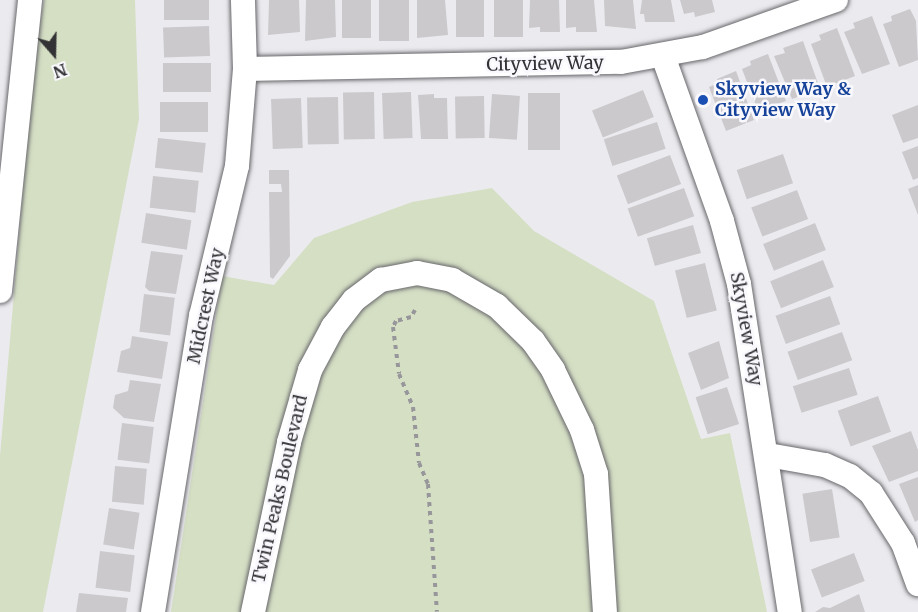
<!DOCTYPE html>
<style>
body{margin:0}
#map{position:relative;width:918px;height:612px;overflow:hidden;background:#ebebef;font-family:Merriweather,serif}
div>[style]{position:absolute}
.green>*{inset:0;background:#d5dfc4}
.building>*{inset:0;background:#ccc9cd;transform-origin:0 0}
.path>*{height:4px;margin-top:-2px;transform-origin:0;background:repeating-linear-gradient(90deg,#97979b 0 4.5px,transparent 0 9px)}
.roads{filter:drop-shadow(0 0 2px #67676b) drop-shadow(0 0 2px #67676b)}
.minor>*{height:24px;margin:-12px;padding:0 12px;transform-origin:12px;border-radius:12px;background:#fff}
.dots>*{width:16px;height:16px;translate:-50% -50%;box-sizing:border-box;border:3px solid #f8f8fd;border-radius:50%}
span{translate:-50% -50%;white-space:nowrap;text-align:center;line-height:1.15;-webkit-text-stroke:5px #f8f8fd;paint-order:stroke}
.street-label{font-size:18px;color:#333335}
.transit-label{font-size:18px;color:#164399;font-weight:700}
.left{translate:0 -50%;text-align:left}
.north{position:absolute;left:24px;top:24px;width:60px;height:60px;-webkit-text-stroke:4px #f8f8fd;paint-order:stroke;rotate:160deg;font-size:16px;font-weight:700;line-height:24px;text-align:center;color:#333335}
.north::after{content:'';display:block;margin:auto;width:21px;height:27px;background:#333335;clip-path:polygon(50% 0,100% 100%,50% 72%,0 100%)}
</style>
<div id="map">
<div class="green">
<div style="clip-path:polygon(44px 0,135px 0,139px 119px,43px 612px,0 612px,0 456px,34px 60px)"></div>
<div style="clip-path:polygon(492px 188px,534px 231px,654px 301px,701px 439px,730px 433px,767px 612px,171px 612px,222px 276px,274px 285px,314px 238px,412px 202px)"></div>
</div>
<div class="building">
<div style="left:164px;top:0;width:45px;height:20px"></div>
<div style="clip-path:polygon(269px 0,299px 0,300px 32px,268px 35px)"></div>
<div style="clip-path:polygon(306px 0,335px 0,336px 37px,305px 41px)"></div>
<div style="left:342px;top:0;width:29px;height:38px"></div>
<div style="left:379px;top:0;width:30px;height:41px"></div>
<div style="clip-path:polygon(417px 0,445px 0,448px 35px,417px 38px)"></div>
<div style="left:456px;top:0;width:28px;height:37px"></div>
<div style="left:494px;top:0;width:29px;height:37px"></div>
<div style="clip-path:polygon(530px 0,559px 0,560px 32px,540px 32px,540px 27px,529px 28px)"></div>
<div style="clip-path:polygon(566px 0,594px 0,597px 32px,576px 32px,576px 27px,566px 28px)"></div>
<div style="clip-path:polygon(604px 0,633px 0,636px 29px,605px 26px)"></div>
<div style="clip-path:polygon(642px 0,671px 0,675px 22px,645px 22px,644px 14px,640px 14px)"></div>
<div style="clip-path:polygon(680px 0,712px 0,715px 12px,695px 17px,694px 12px,684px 14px)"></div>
<div style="clip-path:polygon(910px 9px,916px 21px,918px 60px,899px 67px,883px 24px,892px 21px,891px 16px)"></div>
<div style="clip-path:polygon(872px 16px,890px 64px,862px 74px,844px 32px,855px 28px,853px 23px)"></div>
<div style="left:209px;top:26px;width:30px;height:46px;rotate:88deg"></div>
<div style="clip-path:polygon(837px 28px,855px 76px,827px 87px,811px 44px,821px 40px,819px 35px)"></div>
<div style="clip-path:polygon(803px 41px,820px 89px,792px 99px,774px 56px,785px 53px,783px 48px)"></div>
<div style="clip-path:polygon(768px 54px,786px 101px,758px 111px,742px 69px,751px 65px,750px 61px)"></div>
<div style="left:211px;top:63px;width:29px;height:48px;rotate:90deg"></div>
<div style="clip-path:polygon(736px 71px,754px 120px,726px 131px,709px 87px,718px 83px,717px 79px)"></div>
<div style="left:643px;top:90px;width:29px;height:55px;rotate:68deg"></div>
<div style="left:374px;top:92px;width:47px;height:31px;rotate:89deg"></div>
<div style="left:411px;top:92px;width:46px;height:29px;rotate:88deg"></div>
<div style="left:560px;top:93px;width:57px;height:32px;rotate:90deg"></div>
<div style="clip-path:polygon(434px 94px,434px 98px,447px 98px,448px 139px,421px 139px,418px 95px)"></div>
<div style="left:492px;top:94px;width:28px;height:44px;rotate:4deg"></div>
<div style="left:484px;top:96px;width:42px;height:29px;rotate:89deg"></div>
<div style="left:338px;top:97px;width:47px;height:31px;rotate:89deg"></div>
<div style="left:301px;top:98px;width:50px;height:30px;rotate:88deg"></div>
<div style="left:160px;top:102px;width:48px;height:30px"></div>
<div style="clip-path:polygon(918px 105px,918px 138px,903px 143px,892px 115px)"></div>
<div style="left:657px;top:122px;width:28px;height:56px;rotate:72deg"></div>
<div style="left:158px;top:138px;width:48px;height:30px;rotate:6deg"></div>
<div style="clip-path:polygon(918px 146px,918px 178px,913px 180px,902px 152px)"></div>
<div style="left:783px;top:154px;width:31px;height:49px;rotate:71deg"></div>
<div style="left:670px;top:155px;width:31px;height:57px;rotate:69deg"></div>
<div style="clip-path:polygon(269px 170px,289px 170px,290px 256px,273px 279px,270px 277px,269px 192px,282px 192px,281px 184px,269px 184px)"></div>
<div style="left:153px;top:176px;width:46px;height:32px;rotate:6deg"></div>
<div style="clip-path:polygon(918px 185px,918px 215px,908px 189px)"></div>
<div style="left:684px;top:188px;width:30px;height:60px;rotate:70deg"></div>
<div style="left:797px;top:190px;width:31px;height:49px;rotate:69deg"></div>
<div style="left:146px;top:213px;width:46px;height:30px;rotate:9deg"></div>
<div style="left:815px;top:223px;width:29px;height:56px;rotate:68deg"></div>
<div style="left:693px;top:225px;width:29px;height:48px;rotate:74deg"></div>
<div style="clip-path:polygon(151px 251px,183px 255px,176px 294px,149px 291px,145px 287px)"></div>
<div style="left:823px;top:260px;width:29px;height:57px;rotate:68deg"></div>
<div style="left:705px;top:263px;width:49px;height:31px;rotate:76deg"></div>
<div style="left:144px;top:294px;width:31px;height:38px;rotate:7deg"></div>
<div style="left:830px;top:296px;width:30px;height:58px;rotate:70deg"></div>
<div style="left:842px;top:332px;width:30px;height:58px;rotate:70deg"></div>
<div style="clip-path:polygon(132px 336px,168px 342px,162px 379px,117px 372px,121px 351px,130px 348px)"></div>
<div style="clip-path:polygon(719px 341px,729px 378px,701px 390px,688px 353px)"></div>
<div style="left:849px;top:368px;width:28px;height:59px;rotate:72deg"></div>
<div style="clip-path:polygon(130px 380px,161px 384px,154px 422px,124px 418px,113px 408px,115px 395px,128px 391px)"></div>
<div style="left:727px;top:387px;width:39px;height:33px;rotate:72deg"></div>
<div style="left:878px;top:396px;width:38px;height:43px;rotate:70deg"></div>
<div style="left:122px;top:423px;width:32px;height:37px;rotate:7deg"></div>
<div style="clip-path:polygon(911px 431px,918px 450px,918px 471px,889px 482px,872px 446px)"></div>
<div style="left:115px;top:466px;width:32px;height:36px;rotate:5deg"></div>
<div style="clip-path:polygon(918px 477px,918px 520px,915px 522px,899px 484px)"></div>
<div style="left:832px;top:489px;width:49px;height:30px;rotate:81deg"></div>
<div style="left:109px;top:508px;width:31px;height:37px;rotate:9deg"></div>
<div style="left:100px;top:551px;width:35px;height:37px;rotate:7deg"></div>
<div style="left:854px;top:553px;width:30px;height:46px;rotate:69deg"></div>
<div style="clip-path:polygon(79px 593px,128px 598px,126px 612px,76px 612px)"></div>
<div style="clip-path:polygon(859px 594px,865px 612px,815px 612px,823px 607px,830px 608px)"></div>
</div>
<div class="path">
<div style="left:415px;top:310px;width:8px;rotate:120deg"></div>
<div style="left:411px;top:317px;width:16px;rotate:165deg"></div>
<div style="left:396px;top:321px;width:7px;rotate:117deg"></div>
<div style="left:393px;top:327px;width:47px;rotate:82.7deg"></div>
<div style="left:399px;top:374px;width:36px;rotate:67deg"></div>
<div style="left:413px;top:407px;width:56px;rotate:83.9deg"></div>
<div style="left:419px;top:463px;width:23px;rotate:67deg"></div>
<div style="left:428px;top:484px;width:128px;rotate:86deg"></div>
</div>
<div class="roads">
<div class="minor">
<div style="left:663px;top:56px;width:175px;rotate:70.3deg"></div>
<div style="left:722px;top:221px;width:65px;rotate:74.9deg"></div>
<div style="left:739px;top:284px;width:332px;rotate:81.2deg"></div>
<div style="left:245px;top:69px;width:376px;rotate:-1.1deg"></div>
<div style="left:621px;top:62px;width:83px;rotate:-10.4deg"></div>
<div style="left:703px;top:47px;width:141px;rotate:-19.5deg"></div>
<div style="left:0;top:291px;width:293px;rotate:-84.1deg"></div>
<div style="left:768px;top:455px;width:58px;rotate:10deg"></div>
<div style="left:825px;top:465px;width:27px;rotate:24deg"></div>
<div style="left:850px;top:476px;width:27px;rotate:39deg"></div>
<div style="left:871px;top:493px;width:59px;rotate:57.4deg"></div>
<div style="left:903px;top:543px;width:44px;rotate:69.9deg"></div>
<div style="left:153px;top:612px;width:300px;rotate:-80.8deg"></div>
<div style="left:201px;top:316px;width:154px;rotate:-76.5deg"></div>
<div style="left:237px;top:166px;width:97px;rotate:-85.3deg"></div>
<div style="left:245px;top:69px;width:69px;rotate:-91.7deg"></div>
<div style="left:253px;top:612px;width:174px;rotate:-78deg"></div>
<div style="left:289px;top:442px;width:75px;rotate:-73.7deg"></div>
<div style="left:310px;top:370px;width:49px;rotate:-61.9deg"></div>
<div style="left:333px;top:327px;width:34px;rotate:-52deg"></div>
<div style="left:354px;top:300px;width:34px;rotate:-37deg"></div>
<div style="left:381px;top:280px;width:37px;rotate:-11deg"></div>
<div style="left:417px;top:273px;width:36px;rotate:11deg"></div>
<div style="left:452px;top:280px;width:52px;rotate:30deg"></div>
<div style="left:497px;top:306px;width:50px;rotate:44.2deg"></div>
<div style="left:533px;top:341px;width:35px;rotate:55deg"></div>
<div style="left:553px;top:370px;width:67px;rotate:64.2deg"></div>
<div style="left:582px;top:430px;width:46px;rotate:72.3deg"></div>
<div style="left:596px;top:474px;width:138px;rotate:86.3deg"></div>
</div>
</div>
<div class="dots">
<div style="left:703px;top:100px;background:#1a4fb4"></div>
</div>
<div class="street-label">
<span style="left:545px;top:64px;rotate:-1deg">Cityview Way</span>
<span style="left:206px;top:306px;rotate:-78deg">Midcrest Way</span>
<span style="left:746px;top:329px;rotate:80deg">Skyview Way</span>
<span style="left:280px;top:489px;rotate:-77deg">Twin Peaks Boulevard</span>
</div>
<div class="transit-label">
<span class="left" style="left:715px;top:100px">Skyview Way &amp;<br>Cityview Way</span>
</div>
<div class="north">N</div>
</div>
